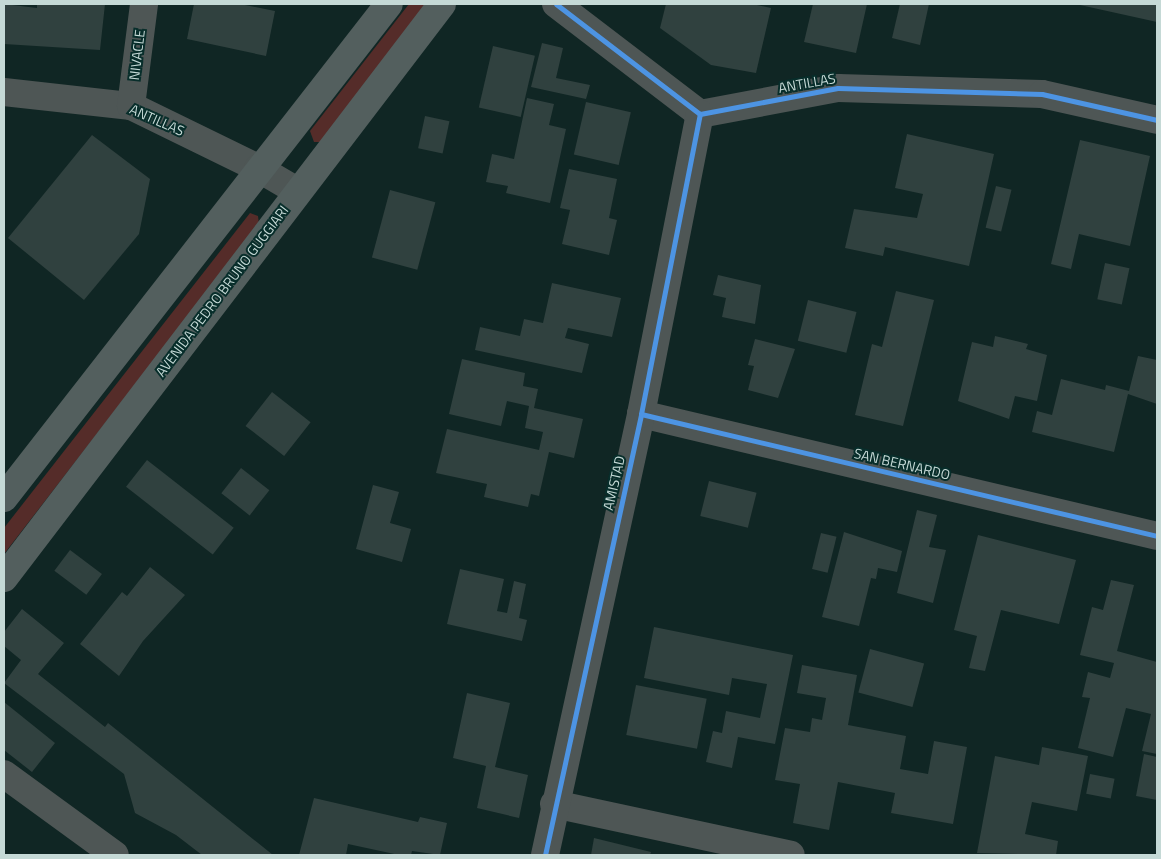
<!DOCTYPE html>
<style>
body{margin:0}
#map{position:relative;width:1161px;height:859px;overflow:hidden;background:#102624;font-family:"Titillium Web",sans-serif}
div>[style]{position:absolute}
.green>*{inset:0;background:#552c29}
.building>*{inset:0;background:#30413f;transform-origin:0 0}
.minor>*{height:28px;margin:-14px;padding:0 14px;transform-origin:14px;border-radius:14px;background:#4e5655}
.major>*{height:28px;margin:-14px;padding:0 14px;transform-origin:14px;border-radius:14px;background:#535f5e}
.cycleway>*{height:5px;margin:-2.5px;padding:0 2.5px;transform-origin:2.5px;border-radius:2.5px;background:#4d94e3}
span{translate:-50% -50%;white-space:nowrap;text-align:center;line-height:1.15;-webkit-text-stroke:4px #082e2b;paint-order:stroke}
.street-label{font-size:14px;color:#c5d9d6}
.frame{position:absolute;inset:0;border:5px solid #c5d9d6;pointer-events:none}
</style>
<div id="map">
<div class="green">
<div style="clip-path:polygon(409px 4px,430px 4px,322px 142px,314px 142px,310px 131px)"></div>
<div style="clip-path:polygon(250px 213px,258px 216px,259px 224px,4px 554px,4px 528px)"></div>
</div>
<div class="building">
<div style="clip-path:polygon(4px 4px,37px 8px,37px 4px,105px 4px,100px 50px,4px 44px)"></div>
<div style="clip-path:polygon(194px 4px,240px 4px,275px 11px,266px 56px,187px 39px)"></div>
<div style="clip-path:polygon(666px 4px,752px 4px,771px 8px,756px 73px,711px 65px,660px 28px)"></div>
<div style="clip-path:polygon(813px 4px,867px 4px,856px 53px,804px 42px)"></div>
<div style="clip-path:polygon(900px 4px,929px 4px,920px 45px,892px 38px)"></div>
<div style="clip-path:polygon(1080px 4px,1157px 4px,1157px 22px,1080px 5px)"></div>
<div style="clip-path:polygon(542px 43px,563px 48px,556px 78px,590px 85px,586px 99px,531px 87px)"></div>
<div style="left:493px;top:46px;width:43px;height:63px;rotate:13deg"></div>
<div style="clip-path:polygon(527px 98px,554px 104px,549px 125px,566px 129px,550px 203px,506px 193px,508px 186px,486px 182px,492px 154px,514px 159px)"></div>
<div style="left:586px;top:102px;width:46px;height:54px;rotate:13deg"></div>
<div style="left:425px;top:116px;width:25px;height:33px;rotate:12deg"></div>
<div style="clip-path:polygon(907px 134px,994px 154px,969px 266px,885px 247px,883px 256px,845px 248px,854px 209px,917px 218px,923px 194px,895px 188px)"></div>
<div style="clip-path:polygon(92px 135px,150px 179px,139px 234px,84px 300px,8px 238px)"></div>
<div style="clip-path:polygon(1080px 140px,1150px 156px,1130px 246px,1079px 234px,1071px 269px,1051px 264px)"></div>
<div style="clip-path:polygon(569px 169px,617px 179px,609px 218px,617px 220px,609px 255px,562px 244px,570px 210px,560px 208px)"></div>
<div style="left:996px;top:186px;width:16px;height:43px;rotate:14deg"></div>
<div style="left:390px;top:190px;width:47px;height:70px;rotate:15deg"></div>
<div style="left:1105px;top:263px;width:25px;height:37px;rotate:12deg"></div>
<div style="clip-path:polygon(718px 275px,761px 285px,755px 324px,722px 317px,726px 298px,713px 295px)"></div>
<div style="clip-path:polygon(552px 283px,621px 298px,612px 337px,568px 328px,565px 338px,589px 344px,582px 373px,475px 350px,480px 327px,520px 336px,524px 319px,543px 323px)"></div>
<div style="clip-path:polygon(896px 291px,934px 300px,903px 426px,855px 415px,872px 344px,882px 347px)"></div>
<div style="left:808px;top:300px;width:50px;height:42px;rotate:14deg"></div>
<div style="clip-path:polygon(995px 336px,1028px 344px,1026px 349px,1047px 355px,1037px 401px,1015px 396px,1009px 419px,958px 401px,972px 342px,993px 347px)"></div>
<div style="clip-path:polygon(755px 339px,795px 349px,778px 398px,748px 390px,754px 366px,748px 365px)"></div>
<div style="clip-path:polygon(1138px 356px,1157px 360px,1157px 404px,1128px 394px,1114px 452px,1032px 432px,1037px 411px,1052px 415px,1061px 379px,1105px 390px,1106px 385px,1129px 391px)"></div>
<div style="clip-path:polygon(462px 359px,525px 373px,523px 386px,538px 389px,534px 408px,583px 419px,574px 458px,549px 452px,539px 496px,531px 494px,528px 507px,484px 497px,487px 484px,436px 473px,447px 429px,539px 450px,543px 432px,525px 428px,529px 406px,507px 401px,501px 426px,449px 414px)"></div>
<div style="left:272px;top:392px;width:49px;height:43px;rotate:38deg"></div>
<div style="left:147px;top:460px;width:110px;height:34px;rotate:38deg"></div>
<div style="left:241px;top:468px;width:36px;height:32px;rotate:38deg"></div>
<div style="left:709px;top:481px;width:49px;height:36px;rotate:14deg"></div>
<div style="clip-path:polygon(373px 485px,399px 492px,390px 523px,411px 529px,402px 562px,356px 549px)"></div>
<div style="clip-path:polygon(917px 510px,937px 515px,929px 547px,946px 550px,933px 603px,897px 593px)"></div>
<div style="clip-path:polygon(844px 532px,902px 551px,897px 572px,878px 568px,876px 579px,871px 578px,859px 626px,822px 617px)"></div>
<div style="left:821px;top:533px;width:16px;height:37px;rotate:14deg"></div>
<div style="clip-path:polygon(978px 535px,1076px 560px,1059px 624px,1001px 610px,985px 671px,969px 668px,977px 636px,954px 630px)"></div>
<div style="left:70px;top:550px;width:40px;height:26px;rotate:37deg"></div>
<div style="clip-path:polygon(150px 567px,185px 595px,143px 641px,119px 676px,80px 644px,122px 592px,127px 596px)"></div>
<div style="clip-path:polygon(460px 569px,504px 579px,497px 611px,507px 613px,514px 581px,526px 584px,519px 618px,527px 620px,522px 641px,447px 624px)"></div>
<div style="clip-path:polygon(1111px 580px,1134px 585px,1117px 651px,1157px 662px,1157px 754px,1142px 751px,1151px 714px,1126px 708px,1113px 757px,1078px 748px,1090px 698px,1082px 697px,1088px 672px,1110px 678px,1114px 663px,1080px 655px,1092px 607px,1103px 610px)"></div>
<div style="clip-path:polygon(22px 609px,64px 643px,38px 674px,105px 727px,108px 723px,273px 855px,202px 855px,176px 835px,135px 813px,124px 774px,4px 683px,21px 660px,4px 646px,4px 632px)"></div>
<div style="clip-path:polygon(654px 627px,793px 655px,775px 744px,738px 737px,732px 768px,706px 762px,713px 731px,722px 733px,726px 711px,760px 718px,767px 684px,732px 678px,729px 695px,644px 678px)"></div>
<div style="left:870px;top:649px;width:56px;height:45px;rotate:15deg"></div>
<div style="clip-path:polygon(802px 665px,857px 675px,848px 725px,906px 736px,900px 769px,928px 774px,934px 741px,967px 747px,953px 824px,891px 813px,895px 793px,838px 782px,829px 830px,793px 823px,800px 784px,775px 780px,785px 728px,810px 732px,812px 718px,822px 720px,826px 698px,797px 693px)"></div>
<div style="left:636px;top:685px;width:72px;height:51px;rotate:11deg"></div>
<div style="clip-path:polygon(467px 693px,510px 703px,495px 767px,528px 775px,519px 818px,477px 808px,486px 766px,453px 758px)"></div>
<div style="clip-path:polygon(4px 702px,55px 743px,32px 772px,4px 750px)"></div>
<div style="clip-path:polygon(1042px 747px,1088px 756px,1077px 811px,1032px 802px,1025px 834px,1058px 841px,1056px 855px,977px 853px,995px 756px,1039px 765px)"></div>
<div style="clip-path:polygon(1144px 754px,1157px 757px,1157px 800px,1136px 796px)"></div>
<div style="left:1090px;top:774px;width:25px;height:20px;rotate:11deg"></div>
<div style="clip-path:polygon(314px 798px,418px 822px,420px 817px,447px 823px,440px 855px,412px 851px,411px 855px,399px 855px,348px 844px,346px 855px,299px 855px)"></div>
<div style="clip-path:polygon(594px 838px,651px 852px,650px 855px,591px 855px)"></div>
</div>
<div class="minor">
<div style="left:556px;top:4px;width:181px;rotate:37.4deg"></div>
<div style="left:700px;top:114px;width:140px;rotate:-10.7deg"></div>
<div style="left:838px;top:88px;width:204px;rotate:1.7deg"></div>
<div style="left:1042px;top:94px;width:118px;rotate:12.7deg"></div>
<div style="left:4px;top:92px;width:128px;rotate:6.3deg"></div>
<div style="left:131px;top:106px;width:141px;rotate:26deg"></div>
<div style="left:258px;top:168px;width:45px;rotate:30.5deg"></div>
<div style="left:131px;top:106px;width:103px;rotate:-82.7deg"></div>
<div style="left:641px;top:414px;width:530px;rotate:13.3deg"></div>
<div style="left:4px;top:774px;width:137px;rotate:36.1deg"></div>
<div style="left:554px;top:804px;width:242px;rotate:12.1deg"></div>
<div style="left:545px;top:855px;width:451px;rotate:-77.7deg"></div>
<div style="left:641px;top:414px;width:306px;rotate:-78.9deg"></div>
</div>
<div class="major">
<div style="left:4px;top:498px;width:626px;rotate:-52.07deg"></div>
<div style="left:4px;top:578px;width:722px;rotate:-52.65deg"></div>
</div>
<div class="cycleway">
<div style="left:556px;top:4px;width:181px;rotate:37.4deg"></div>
<div style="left:700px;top:114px;width:140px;rotate:-10.7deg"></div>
<div style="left:838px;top:88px;width:204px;rotate:1.7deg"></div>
<div style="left:1042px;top:94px;width:118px;rotate:12.7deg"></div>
<div style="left:641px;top:414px;width:530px;rotate:13.3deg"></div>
<div style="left:545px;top:855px;width:451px;rotate:-77.7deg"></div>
<div style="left:641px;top:414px;width:306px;rotate:-78.9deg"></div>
</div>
<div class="street-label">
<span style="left:137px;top:55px;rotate:-83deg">NIVACLE</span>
<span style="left:807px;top:83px;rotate:-10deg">ANTILLAS</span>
<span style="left:157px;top:120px;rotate:24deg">ANTILLAS</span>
<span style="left:222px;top:291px;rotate:-53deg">AVENIDA PEDRO BRUNO GUGGIARI</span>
<span style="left:902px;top:464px;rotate:13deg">SAN BERNARDO</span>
<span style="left:614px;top:483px;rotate:-77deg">AMISTAD</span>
</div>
<div class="frame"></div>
</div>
